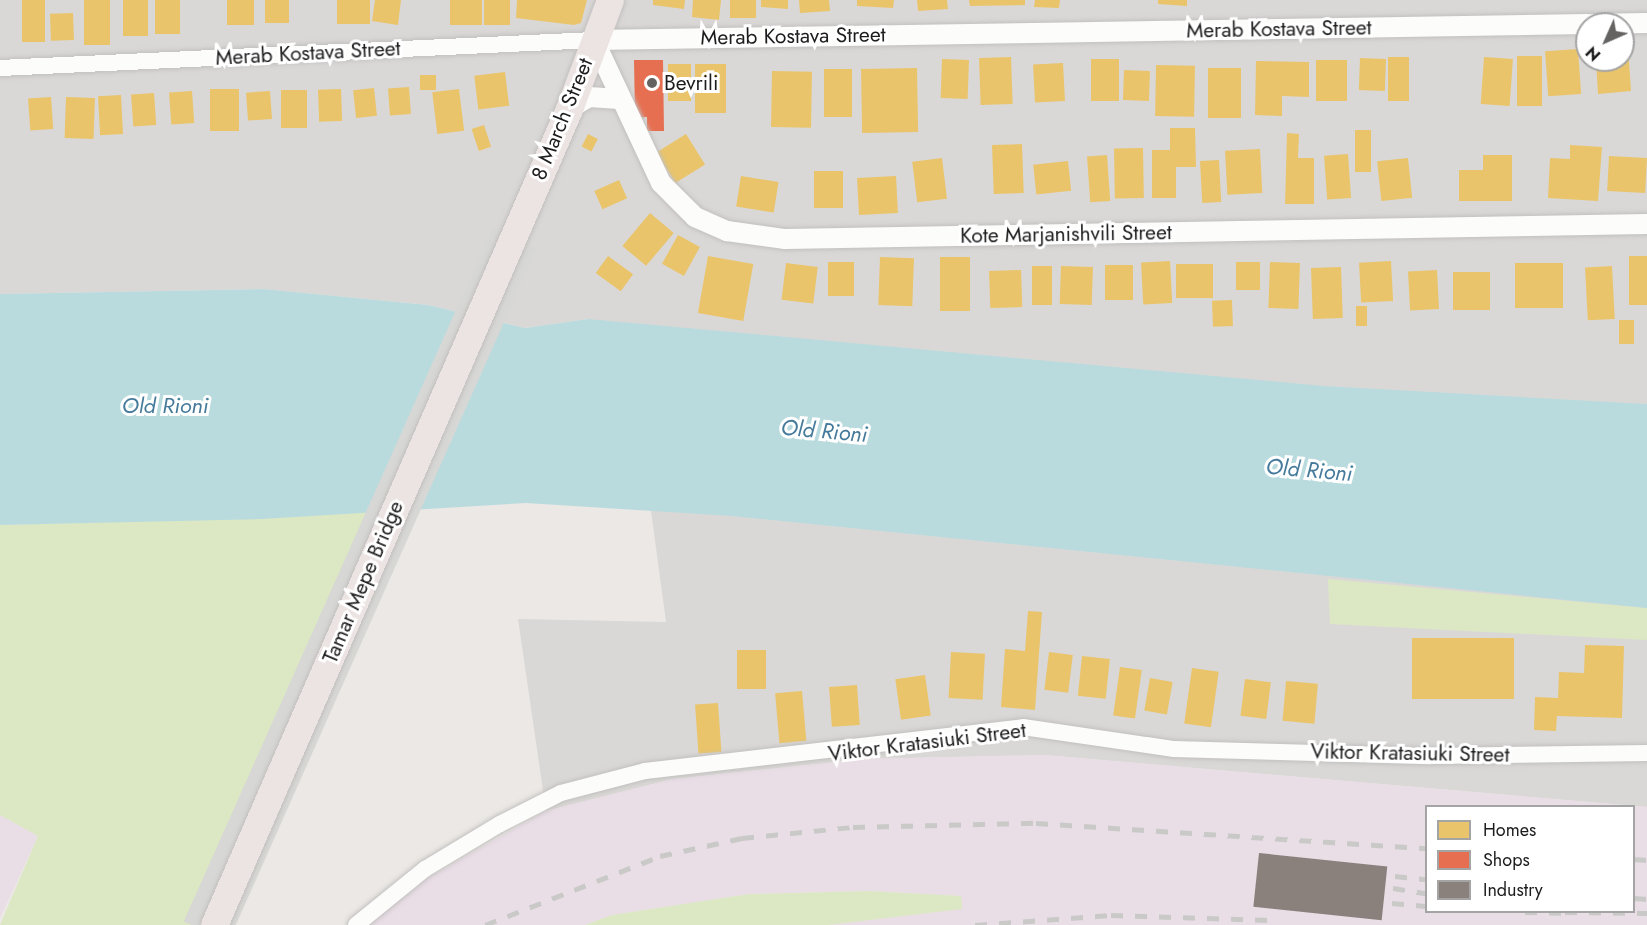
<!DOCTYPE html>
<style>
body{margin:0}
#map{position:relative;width:1647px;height:925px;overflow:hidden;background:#ebe8e5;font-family:Jost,sans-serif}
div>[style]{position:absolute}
.residential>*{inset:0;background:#dad8d7}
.industrial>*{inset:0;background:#e9dde6}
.grass>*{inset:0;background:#dce8c3}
.water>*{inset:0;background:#b9dbde}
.pier>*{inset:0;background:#d7d7d5;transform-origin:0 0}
.homes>*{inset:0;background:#e9c46a;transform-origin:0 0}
.shops>*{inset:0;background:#e76f51}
.industry>*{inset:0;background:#8a817c;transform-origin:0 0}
.roads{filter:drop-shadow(0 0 2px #c2c0bf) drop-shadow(0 0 2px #c2c0bf)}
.minor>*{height:16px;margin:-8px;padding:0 8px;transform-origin:8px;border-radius:8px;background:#fcfcfb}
.tertiary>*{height:20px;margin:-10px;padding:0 10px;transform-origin:10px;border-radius:10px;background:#fcfcfb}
.trunk>*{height:27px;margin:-13.5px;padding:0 13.5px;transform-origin:13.5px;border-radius:13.5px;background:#ece4e2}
.rail>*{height:4.5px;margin-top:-2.25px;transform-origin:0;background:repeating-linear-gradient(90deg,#c9c9c8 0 12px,transparent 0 24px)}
.dots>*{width:16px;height:16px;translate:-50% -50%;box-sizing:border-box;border:3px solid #fff;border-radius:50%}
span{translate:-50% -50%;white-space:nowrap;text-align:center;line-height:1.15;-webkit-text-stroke:6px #fff;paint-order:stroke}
.street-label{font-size:21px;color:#1c1c1c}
.poi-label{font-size:21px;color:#1c1c1c}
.left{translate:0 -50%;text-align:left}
.water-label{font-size:22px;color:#457a9b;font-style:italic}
.legend{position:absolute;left:1425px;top:805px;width:210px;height:108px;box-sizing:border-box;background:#fff;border:2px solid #a4a4a4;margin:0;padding:8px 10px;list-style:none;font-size:18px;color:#1c1c1c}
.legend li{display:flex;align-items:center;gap:12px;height:30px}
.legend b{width:30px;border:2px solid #a4a4a4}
.north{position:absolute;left:1575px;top:12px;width:60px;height:60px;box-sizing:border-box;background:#fff;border:2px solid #a4a4a4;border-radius:50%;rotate:225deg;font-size:16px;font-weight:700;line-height:24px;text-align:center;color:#1c1c1c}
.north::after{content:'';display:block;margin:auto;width:21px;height:27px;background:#646362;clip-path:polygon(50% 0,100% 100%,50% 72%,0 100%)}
</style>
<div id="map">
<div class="residential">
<div style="clip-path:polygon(evenodd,0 0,1647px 0,1647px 807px,1044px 755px,866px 759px,673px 779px,546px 811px,518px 619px,666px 622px,651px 511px,588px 319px,525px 328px,428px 305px,263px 289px,0 294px,0 0,1587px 24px,1623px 24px,1623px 60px,1587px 60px,1587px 24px)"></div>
</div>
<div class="industrial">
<div style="clip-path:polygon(evenodd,1044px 755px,1647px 807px,1647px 925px,828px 925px,962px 908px,961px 896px,869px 891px,749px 894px,612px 915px,585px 925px,367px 925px,419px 883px,546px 811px,673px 779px,866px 759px,1044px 755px,1426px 806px,1634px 806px,1634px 912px,1426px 912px,1426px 806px)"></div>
<div style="clip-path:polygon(0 815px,38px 836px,0 918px)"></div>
</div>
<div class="grass">
<div style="clip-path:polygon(388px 511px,203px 925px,0 925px,38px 836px,0 815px,0 525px)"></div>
<div style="clip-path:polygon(1328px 579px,1647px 608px,1647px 640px,1330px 624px)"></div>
<div style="clip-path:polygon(869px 891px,961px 896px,962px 909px,828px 925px,585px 925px,612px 915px,749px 894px)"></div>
</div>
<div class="water">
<div style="clip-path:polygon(263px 289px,428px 305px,525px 328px,588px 319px,1324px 386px,1647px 404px,1647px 608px,732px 516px,526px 503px,262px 519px,0 525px,0 294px)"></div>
</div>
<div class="pier">
<div style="left:492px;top:229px;width:49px;height:758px;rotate:24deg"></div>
</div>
<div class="homes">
<div style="left:22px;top:0;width:23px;height:42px"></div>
<div style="left:84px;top:0;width:26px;height:45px"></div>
<div style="left:123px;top:0;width:25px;height:36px"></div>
<div style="left:155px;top:0;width:25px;height:34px"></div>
<div style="left:227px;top:0;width:27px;height:25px"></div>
<div style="left:265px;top:0;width:24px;height:23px"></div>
<div style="left:337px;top:0;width:33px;height:24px"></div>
<div style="clip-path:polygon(375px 0,401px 0,398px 25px,372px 21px)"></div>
<div style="left:450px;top:0;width:32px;height:25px"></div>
<div style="left:484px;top:0;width:26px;height:25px"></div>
<div style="clip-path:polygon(517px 0,587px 0,581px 23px,574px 25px,516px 18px)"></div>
<div style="clip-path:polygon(653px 0,685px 0,684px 9px,653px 5px)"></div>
<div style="clip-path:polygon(693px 0,721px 0,719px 20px,692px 17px)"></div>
<div style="left:730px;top:0;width:26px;height:18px"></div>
<div style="clip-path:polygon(761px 0,788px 0,788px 9px,761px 7px)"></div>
<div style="clip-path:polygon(799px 0,829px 0,830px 11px,800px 13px)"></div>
<div style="clip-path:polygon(857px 0,894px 0,893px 8px,857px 6px)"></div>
<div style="clip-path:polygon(917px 0,947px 0,948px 9px,918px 11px)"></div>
<div style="clip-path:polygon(969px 0,1025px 0,1025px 5px,970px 6px)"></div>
<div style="clip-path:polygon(1035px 0,1060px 0,1059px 8px,1034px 7px)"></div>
<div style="clip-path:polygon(1158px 0,1187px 0,1187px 6px,1158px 4px)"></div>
<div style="left:73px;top:13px;width:27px;height:23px;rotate:88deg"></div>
<div style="clip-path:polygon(1623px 46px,1628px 46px,1631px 91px,1598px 94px,1596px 60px,1623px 60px)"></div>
<div style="left:1578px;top:49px;width:45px;height:33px;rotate:86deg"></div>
<div style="left:1542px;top:56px;width:50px;height:25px;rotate:90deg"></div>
<div style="left:1011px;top:57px;width:47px;height:32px;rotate:88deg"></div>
<div style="left:1388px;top:57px;width:21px;height:44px"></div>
<div style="left:1484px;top:57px;width:29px;height:47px;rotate:4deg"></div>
<div style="left:1360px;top:58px;width:26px;height:32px;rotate:2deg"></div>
<div style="left:942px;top:59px;width:27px;height:39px;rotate:2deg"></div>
<div style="left:1091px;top:59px;width:28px;height:42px"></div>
<div style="left:1316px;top:60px;width:31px;height:41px"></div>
<div style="clip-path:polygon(1256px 61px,1309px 62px,1309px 97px,1282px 96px,1282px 116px,1255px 115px)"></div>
<div style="left:1063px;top:63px;width:38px;height:30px;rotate:87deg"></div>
<div style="left:668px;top:64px;width:23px;height:37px"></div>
<div style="left:695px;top:64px;width:31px;height:49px"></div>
<div style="left:1156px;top:65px;width:39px;height:51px;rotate:1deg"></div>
<div style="left:917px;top:68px;width:64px;height:56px;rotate:89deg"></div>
<div style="left:1208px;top:68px;width:33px;height:50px"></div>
<div style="left:824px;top:69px;width:28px;height:48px"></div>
<div style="left:1124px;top:70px;width:26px;height:30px;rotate:2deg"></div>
<div style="left:772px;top:71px;width:40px;height:56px;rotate:1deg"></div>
<div style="left:505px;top:72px;width:34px;height:31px;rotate:83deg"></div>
<div style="left:420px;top:75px;width:16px;height:15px"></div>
<div style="left:409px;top:87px;width:27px;height:21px;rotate:86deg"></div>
<div style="left:374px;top:88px;width:28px;height:21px;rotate:84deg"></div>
<div style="left:210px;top:89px;width:29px;height:42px"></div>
<div style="left:341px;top:89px;width:32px;height:23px;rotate:88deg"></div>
<div style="left:459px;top:89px;width:42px;height:27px;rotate:83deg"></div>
<div style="left:281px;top:90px;width:26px;height:38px"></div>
<div style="left:192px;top:91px;width:32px;height:23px;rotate:86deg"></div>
<div style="left:270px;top:91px;width:28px;height:24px;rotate:86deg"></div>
<div style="left:154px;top:93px;width:32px;height:23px;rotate:86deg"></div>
<div style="left:121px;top:95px;width:39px;height:23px;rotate:87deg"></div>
<div style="left:51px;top:97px;width:32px;height:23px;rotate:86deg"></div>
<div style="left:66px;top:97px;width:29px;height:41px;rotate:2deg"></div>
<div style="left:484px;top:125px;width:23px;height:13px;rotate:72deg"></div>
<div style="clip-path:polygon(1170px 128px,1195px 128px,1196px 167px,1176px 167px,1176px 198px,1152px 198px,1152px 150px,1170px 150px)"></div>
<div style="left:1355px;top:130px;width:16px;height:42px"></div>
<div style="clip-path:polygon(1287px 133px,1299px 134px,1298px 158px,1314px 158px,1314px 204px,1285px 204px)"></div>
<div style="left:588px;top:134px;width:11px;height:14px;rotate:27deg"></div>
<div style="left:686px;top:134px;width:36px;height:35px;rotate:58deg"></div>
<div style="left:1022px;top:144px;width:49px;height:30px;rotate:88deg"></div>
<div style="clip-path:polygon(1570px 145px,1602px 147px,1598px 201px,1548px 198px,1550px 158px,1570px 159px)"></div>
<div style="left:1143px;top:148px;width:50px;height:29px;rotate:89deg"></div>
<div style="left:1260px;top:149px;width:44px;height:35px;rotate:87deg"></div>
<div style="left:1348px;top:154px;width:44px;height:24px;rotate:86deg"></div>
<div style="left:1107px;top:155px;width:46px;height:20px;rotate:86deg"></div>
<div style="clip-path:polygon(1483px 155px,1512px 155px,1512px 201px,1459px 201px,1459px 170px,1483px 170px)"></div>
<div style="left:1609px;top:156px;width:38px;height:35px;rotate:3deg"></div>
<div style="left:942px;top:158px;width:41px;height:30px;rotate:83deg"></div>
<div style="left:1408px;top:158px;width:40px;height:31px;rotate:84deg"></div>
<div style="left:1219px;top:160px;width:42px;height:19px;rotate:87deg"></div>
<div style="left:1068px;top:161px;width:30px;height:35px;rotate:84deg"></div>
<div style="left:814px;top:171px;width:29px;height:37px"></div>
<div style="left:741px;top:176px;width:38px;height:31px;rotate:9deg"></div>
<div style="left:896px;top:176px;width:37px;height:39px;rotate:87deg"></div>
<div style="left:619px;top:180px;width:20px;height:27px;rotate:66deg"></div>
<div style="left:650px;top:213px;width:31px;height:43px;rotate:40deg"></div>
<div style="left:678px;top:235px;width:25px;height:33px;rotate:29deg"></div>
<div style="left:608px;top:256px;width:31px;height:21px;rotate:36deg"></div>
<div style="left:708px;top:256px;width:46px;height:58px;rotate:10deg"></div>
<div style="left:1629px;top:256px;width:18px;height:49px"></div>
<div style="left:880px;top:257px;width:34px;height:48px;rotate:2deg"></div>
<div style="left:940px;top:257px;width:30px;height:54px"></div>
<div style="left:1170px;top:261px;width:42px;height:29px;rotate:87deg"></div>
<div style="left:1391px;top:261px;width:40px;height:32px;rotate:87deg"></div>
<div style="left:828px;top:262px;width:26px;height:34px"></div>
<div style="left:1236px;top:262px;width:24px;height:28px"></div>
<div style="left:1270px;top:262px;width:30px;height:46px;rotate:2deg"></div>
<div style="left:786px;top:263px;width:32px;height:37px;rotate:7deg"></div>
<div style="left:1515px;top:263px;width:48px;height:45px"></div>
<div style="left:1176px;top:264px;width:37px;height:34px"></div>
<div style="left:1105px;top:265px;width:28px;height:35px"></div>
<div style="left:1032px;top:266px;width:20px;height:39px"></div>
<div style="left:1061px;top:266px;width:32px;height:38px;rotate:2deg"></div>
<div style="left:1612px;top:266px;width:53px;height:27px;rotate:87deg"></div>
<div style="left:1341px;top:267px;width:51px;height:30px;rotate:88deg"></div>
<div style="left:1021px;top:270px;width:37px;height:32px;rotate:88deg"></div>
<div style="left:1437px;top:270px;width:39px;height:29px;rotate:87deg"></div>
<div style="left:1453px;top:272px;width:37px;height:38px"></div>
<div style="left:1232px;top:300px;width:26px;height:20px;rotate:88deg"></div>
<div style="left:1356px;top:306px;width:11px;height:20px"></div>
<div style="left:1619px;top:320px;width:15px;height:24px"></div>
<div style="clip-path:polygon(1028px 611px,1042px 612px,1035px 710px,1001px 707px,1005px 649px,1025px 651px)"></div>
<div style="left:1514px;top:638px;width:61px;height:102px;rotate:90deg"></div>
<div style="clip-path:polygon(1585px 645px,1624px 646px,1622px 718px,1557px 716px,1556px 731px,1534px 730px,1535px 697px,1558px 698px,1559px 672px,1584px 673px)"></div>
<div style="left:737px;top:650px;width:29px;height:39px"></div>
<div style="left:951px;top:652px;width:34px;height:46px;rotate:3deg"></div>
<div style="left:1049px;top:652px;width:24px;height:38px;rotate:7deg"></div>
<div style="left:1082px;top:656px;width:28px;height:40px;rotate:6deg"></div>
<div style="left:1120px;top:667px;width:22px;height:49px;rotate:8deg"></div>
<div style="left:1192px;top:668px;width:27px;height:56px;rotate:8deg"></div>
<div style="left:925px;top:675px;width:41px;height:30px;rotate:82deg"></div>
<div style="left:1150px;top:678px;width:23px;height:33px;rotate:10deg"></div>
<div style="left:1245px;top:679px;width:26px;height:37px;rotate:7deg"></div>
<div style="left:1286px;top:681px;width:32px;height:40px;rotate:5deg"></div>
<div style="left:857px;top:685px;width:40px;height:28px;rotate:86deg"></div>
<div style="left:802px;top:691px;width:50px;height:27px;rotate:85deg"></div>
<div style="left:718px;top:703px;width:49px;height:23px;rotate:86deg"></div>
</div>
<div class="shops">
<div style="clip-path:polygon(634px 60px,663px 60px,664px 131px,647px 131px,647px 117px,635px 118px)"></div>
</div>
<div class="industry">
<div style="left:1259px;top:853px;width:129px;height:54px;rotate:6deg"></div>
</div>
<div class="roads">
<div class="minor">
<div style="left:0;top:68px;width:595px;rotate:-2.7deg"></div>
<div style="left:356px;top:925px;width:89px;rotate:-39.1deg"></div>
<div style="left:425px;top:869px;width:87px;rotate:-31deg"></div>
<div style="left:500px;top:824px;width:68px;rotate:-26.9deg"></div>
<div style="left:561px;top:793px;width:87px;rotate:-14.7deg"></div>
<div style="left:645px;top:771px;width:381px;rotate:-6.6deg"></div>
<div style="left:1023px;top:727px;width:153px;rotate:8.3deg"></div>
<div style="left:1174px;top:749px;width:256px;rotate:1.6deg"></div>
<div style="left:1430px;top:756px;width:217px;rotate:-0.8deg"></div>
</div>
<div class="tertiary">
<div style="left:1587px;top:24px;width:993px;rotate:179.08deg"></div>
<div style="left:594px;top:40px;width:158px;rotate:64.9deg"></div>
<div style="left:661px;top:183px;width:48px;rotate:45deg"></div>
<div style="left:695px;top:217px;width:35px;rotate:24deg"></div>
<div style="left:727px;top:231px;width:59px;rotate:7.9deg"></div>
<div style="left:785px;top:239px;width:862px;rotate:-1deg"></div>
<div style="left:1592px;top:24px;width:55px;rotate:-1deg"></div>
<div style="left:569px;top:109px;width:23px;rotate:-31deg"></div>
<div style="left:589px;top:97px;width:30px;rotate:4deg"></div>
</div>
<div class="trunk">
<div style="left:214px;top:925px;width:890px;rotate:-66.49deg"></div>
<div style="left:569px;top:109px;width:116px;rotate:-69.4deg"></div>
</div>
</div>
<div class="rail">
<div style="left:1634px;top:859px;width:13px;rotate:4deg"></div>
<div style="left:1395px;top:876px;width:31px;rotate:6deg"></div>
<div style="left:1393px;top:888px;width:33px;rotate:9deg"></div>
<div style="left:1634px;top:898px;width:13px;rotate:4deg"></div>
<div style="left:1392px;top:903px;width:34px;rotate:5deg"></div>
<div style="left:1525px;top:912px;width:47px;rotate:1.2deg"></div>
<div style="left:1565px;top:912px;width:82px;rotate:0.7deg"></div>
<div style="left:485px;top:925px;width:188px;rotate:-21.5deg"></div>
<div style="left:660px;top:856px;width:84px;rotate:-12.4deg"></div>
<div style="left:742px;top:838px;width:112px;rotate:-5.7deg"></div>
<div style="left:853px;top:827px;width:183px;rotate:-1.3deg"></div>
<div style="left:1036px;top:823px;width:391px;rotate:3.7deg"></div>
<div style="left:975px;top:925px;width:136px;rotate:-4.2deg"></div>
<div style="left:1111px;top:915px;width:159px;rotate:1.8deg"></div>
</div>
<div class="dots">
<div style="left:652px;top:83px;background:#646362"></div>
</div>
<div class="street-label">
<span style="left:1279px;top:29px;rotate:-1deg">Merab Kostava Street</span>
<span style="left:793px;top:36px;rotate:-1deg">Merab Kostava Street</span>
<span style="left:308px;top:53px;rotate:-3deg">Merab Kostava Street</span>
<span style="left:562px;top:119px;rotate:-68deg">8 March Street</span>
<span style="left:1066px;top:234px;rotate:-1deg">Kote Marjanishvili Street</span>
<span style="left:363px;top:582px;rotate:-67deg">Tamar Mepe Bridge</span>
<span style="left:927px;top:742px;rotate:-7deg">Viktor Kratasiuki Street</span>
<span style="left:1410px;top:753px;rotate:1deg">Viktor Kratasiuki Street</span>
</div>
<div class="poi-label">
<span class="left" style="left:664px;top:83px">Bevrili</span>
</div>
<div class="water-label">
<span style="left:165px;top:406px">Old Rioni</span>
<span style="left:824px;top:431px;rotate:5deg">Old Rioni</span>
<span style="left:1309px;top:470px;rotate:5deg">Old Rioni</span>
</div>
<ul class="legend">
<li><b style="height:16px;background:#e9c46a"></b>Homes</li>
<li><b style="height:16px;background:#e76f51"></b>Shops</li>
<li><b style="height:16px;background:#8a817c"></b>Industry</li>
</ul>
<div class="north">N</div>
</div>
